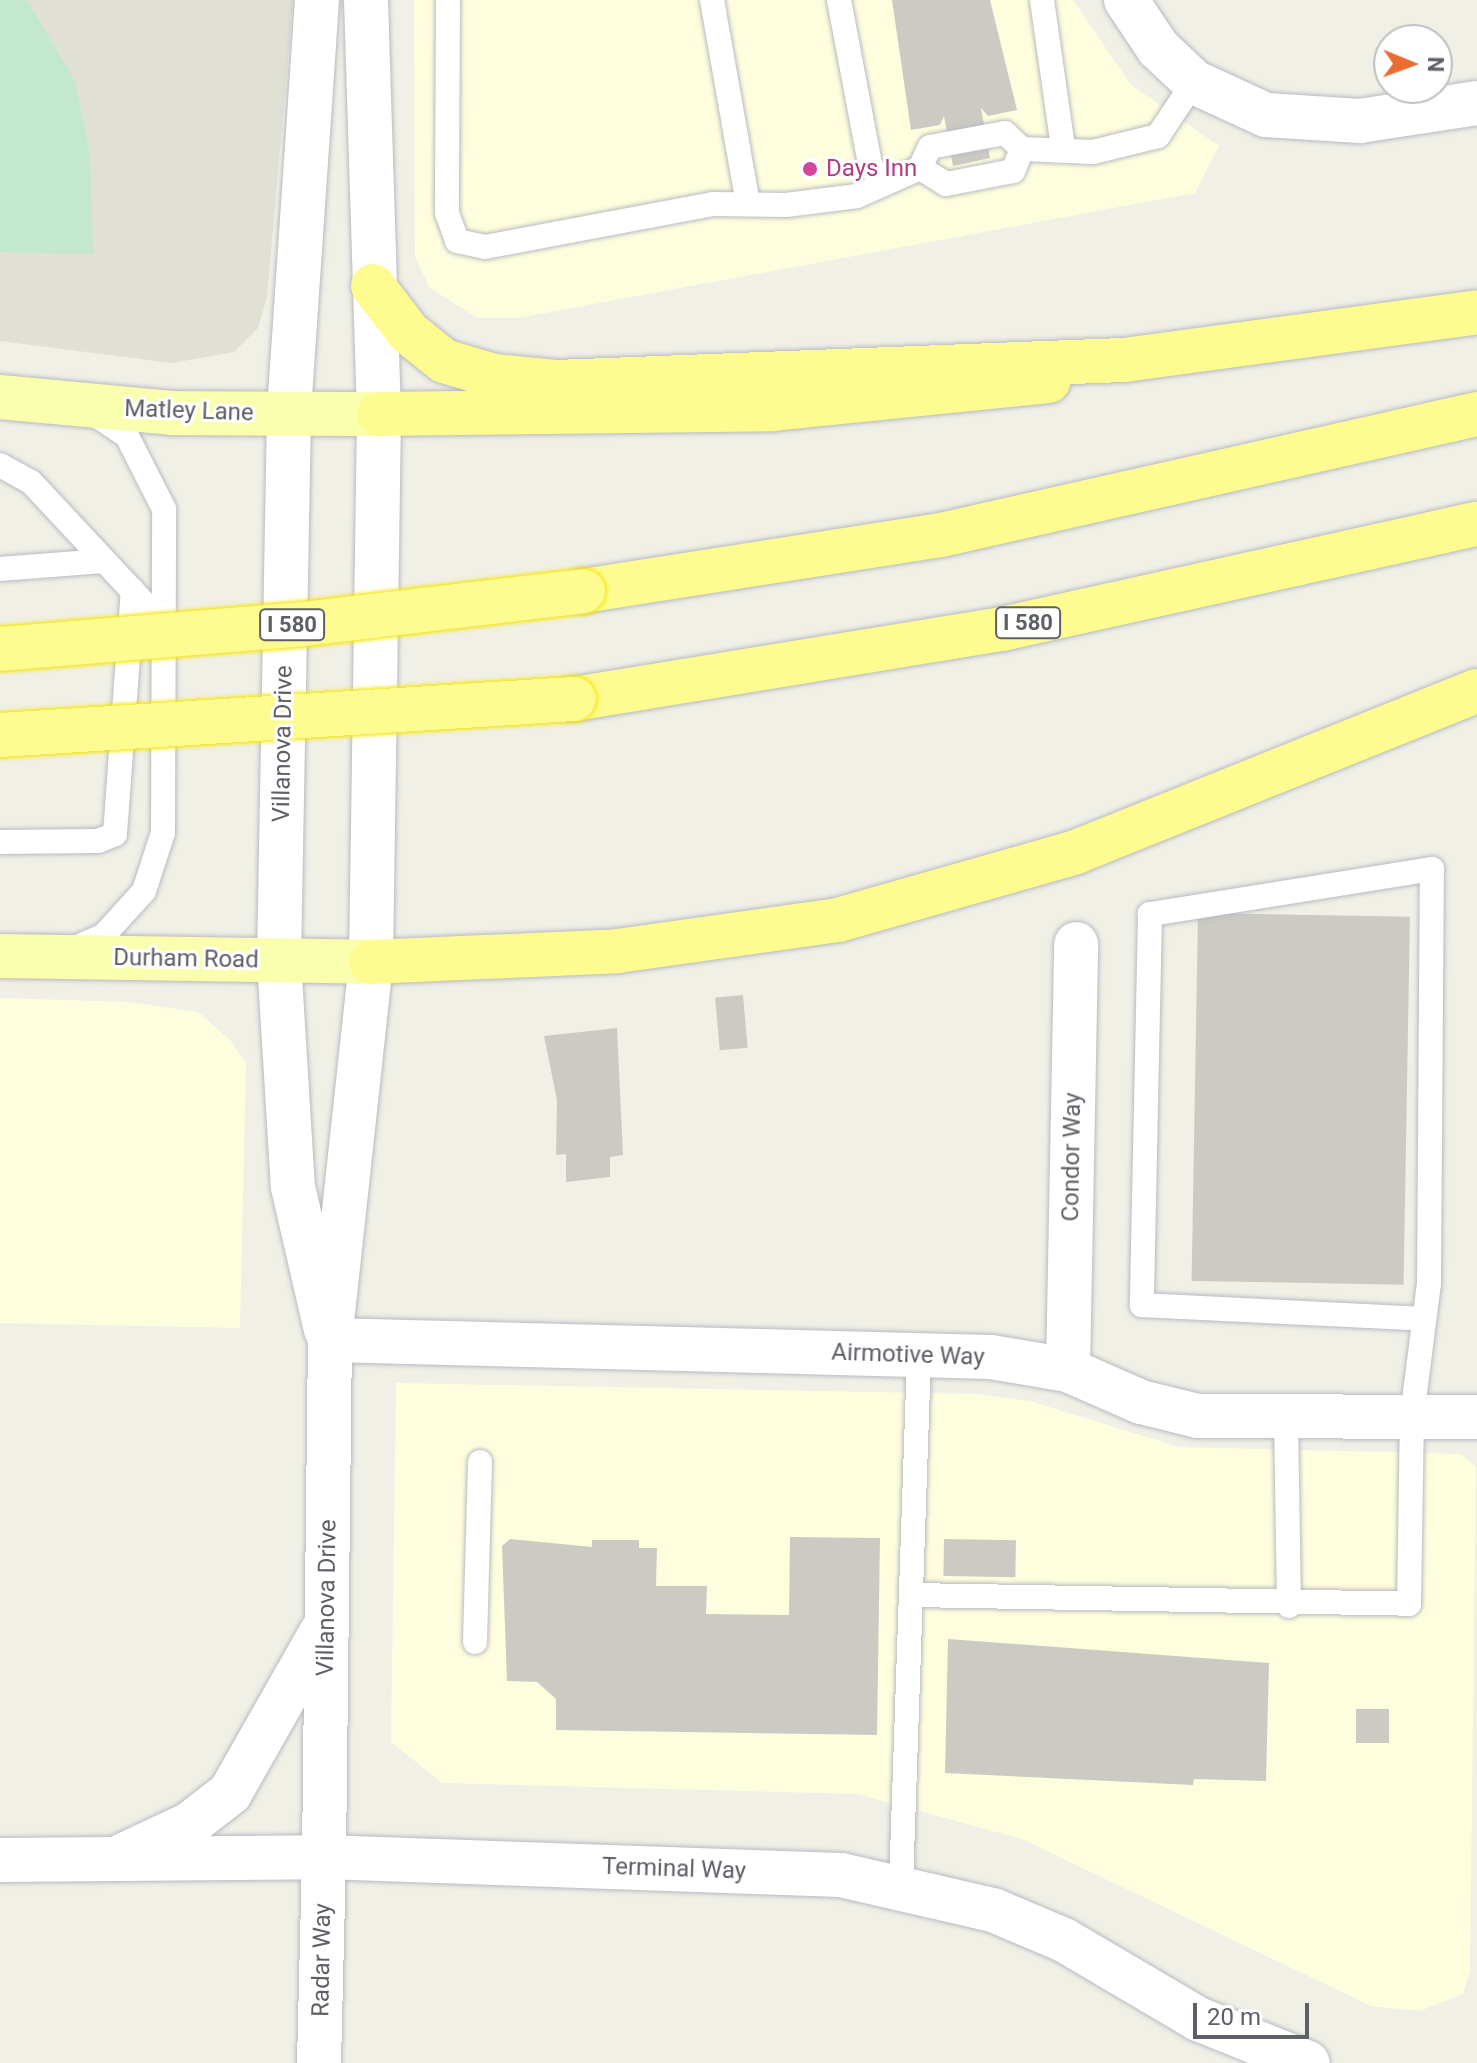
<!DOCTYPE html>
<style>
body{margin:0}
#map{position:relative;width:1477px;height:2063px;overflow:hidden;background:#f0f0e7;font-family:Roboto,sans-serif}
div>[style]{position:absolute}
.commercial>*{inset:0;background:#fefede}
.education>*{inset:0;background:#e0e0d5}
.green>*{inset:0;background:#c3e8cc}
.building>*{inset:0;background:#cbcbc3;transform-origin:0 0}
.roads{filter:drop-shadow(0 0 2px #b9bac0) drop-shadow(0 0 2px #b9bac0)}
.lane>*{height:24px;margin:-12px;padding:0 12px;transform-origin:12px;border-radius:12px;background:#fff}
.street>*{height:44px;margin:-22px;padding:0 22px;transform-origin:22px;border-radius:22px;background:#fff}
.secondary>*{height:44px;margin:-22px;padding:0 22px;transform-origin:22px;border-radius:22px;background:#fff}
.primary>*{height:44px;margin:-22px;padding:0 22px;transform-origin:22px;border-radius:22px;background:#f9ffad}
.highway>*{height:44px;margin:-22px;padding:0 22px;transform-origin:22px;border-radius:22px;background:#fefb91}
.bridges{filter:drop-shadow(0 0 2px #f7e400) drop-shadow(0 0 2px #f7e400)}
.highway-bridge>*{height:44px;margin:-22px;padding:0 22px;transform-origin:22px;border-radius:22px;background:#fefb91}
.dots>*{width:22px;height:22px;translate:-50% -50%;box-sizing:border-box;border:4px solid #fff;border-radius:50%}
span{translate:-50% -50%;white-space:nowrap;text-align:center;line-height:1.15;-webkit-text-stroke:6px #fff;paint-order:stroke}
.shield-label span{padding:2px 6px;background:#fff;border:2px solid;border-radius:6px;-webkit-text-stroke-width:0}
.shield-label{font-size:22px;color:#5e6067;font-weight:700}
.hotel-label{font-size:24px;color:#b23c85}
.left{translate:0 -50%;text-align:left}
.street-label{font-size:24px;color:#5e6067}
.north{position:absolute;left:1373px;top:24px;width:80px;height:80px;box-sizing:border-box;background:#fff;border:2px solid #bfbfc2;border-radius:50%;rotate:91deg;font-size:22px;font-weight:700;line-height:32px;text-align:center;color:#5e6067}
.north::after{content:'';display:block;margin:auto;width:28px;height:36px;background:#eb6c32;clip-path:polygon(50% 0,100% 100%,50% 72%,0 100%)}
.scale{position:absolute;left:1193px;top:2003px;width:116px;height:36px;box-sizing:border-box;border:4px solid #5e6067;border-top:0;padding-left:10px;font-size:24px;line-height:28px;white-space:nowrap;color:#5e6067;-webkit-text-stroke:6px #fff;paint-order:stroke}
</style>
<div id="map">
<div class="commercial">
<div style="clip-path:polygon(414px 0,1073px 0,1131px 85px,1219px 146px,1195px 193px,518px 318px,478px 318px,430px 288px,415px 257px)"></div>
<div style="clip-path:polygon(0 998px,129px 1002px,198px 1012px,230px 1040px,246px 1063px,240px 1328px,0 1323px)"></div>
<div style="clip-path:polygon(396px 1383px,977px 1394px,1030px 1401px,1179px 1447px,1461px 1454px,1476px 1467px,1470px 1970px,1463px 1994px,1420px 2011px,1371px 2006px,1022px 1839px,858px 1794px,442px 1783px,391px 1742px)"></div>
</div>
<div class="education">
<div style="clip-path:polygon(0 0,293px 0,267px 297px,258px 328px,234px 352px,172px 363px,0 341px)"></div>
</div>
<div class="green">
<div style="clip-path:polygon(0 0,27px 0,75px 81px,90px 155px,93px 254px,0 252px)"></div>
</div>
<div class="building">
<div style="clip-path:polygon(892px 0,990px 0,1017px 110px,988px 116px,981px 108px,990px 158px,953px 166px,944px 116px,940px 125px,911px 130px)"></div>
<div style="left:1198px;top:913px;width:212px;height:368px;rotate:1deg"></div>
<div style="left:743px;top:995px;width:53px;height:28px;rotate:85deg"></div>
<div style="clip-path:polygon(617px 1028px,623px 1155px,610px 1157px,610px 1177px,566px 1182px,566px 1154px,556px 1155px,557px 1100px,544px 1036px)"></div>
<div style="clip-path:polygon(790px 1537px,880px 1538px,877px 1735px,556px 1730px,556px 1699px,537px 1682px,507px 1681px,502px 1546px,510px 1539px,592px 1547px,592px 1540px,639px 1540px,639px 1548px,657px 1548px,656px 1586px,707px 1586px,706px 1614px,789px 1615px)"></div>
<div style="left:944px;top:1539px;width:72px;height:37px;rotate:1deg"></div>
<div style="clip-path:polygon(948px 1639px,1269px 1663px,1266px 1781px,1194px 1779px,1193px 1785px,945px 1773px)"></div>
<div style="left:1389px;top:1709px;width:34px;height:33px;rotate:90deg"></div>
</div>
<div class="roads">
<div class="lane">
<div style="left:448px;top:0;width:213px;rotate:90.3deg"></div>
<div style="left:447px;top:213px;width:30px;rotate:70deg"></div>
<div style="left:457px;top:241px;width:29px;rotate:12deg"></div>
<div style="left:485px;top:247px;width:232px;rotate:-10.7deg"></div>
<div style="left:713px;top:204px;width:73px;rotate:0.8deg"></div>
<div style="left:786px;top:205px;width:72px;rotate:-7.2deg"></div>
<div style="left:857px;top:196px;width:69px;rotate:-24deg"></div>
<div style="left:712px;top:0;width:207px;rotate:80deg"></div>
<div style="left:839px;top:0;width:167px;rotate:79.3deg"></div>
<div style="left:870px;top:164px;width:23px;rotate:61deg"></div>
<div style="left:1042px;top:0;width:149px;rotate:81.9deg"></div>
<div style="left:1005px;top:133px;width:23px;rotate:43deg"></div>
<div style="left:1022px;top:149px;width:24px;rotate:112deg"></div>
<div style="left:1013px;top:171px;width:68px;rotate:169deg"></div>
<div style="left:946px;top:184px;width:31px;rotate:-148deg"></div>
<div style="left:920px;top:168px;width:23px;rotate:-65deg"></div>
<div style="left:930px;top:147px;width:76px;rotate:-10.6deg"></div>
<div style="left:1022px;top:149px;width:71px;rotate:2.4deg"></div>
<div style="left:1093px;top:152px;width:67px;rotate:-13.8deg"></div>
<div style="left:1158px;top:136px;width:65px;rotate:-56.3deg"></div>
<div style="left:0;top:465px;width:35px;rotate:29deg"></div>
<div style="left:31px;top:482px;width:201px;rotate:47deg"></div>
<div style="left:0;top:569px;width:104px;rotate:-4.4deg"></div>
<div style="left:0;top:842px;width:98px;rotate:-0.6deg"></div>
<div style="left:98px;top:841px;width:18px;rotate:-22deg"></div>
<div style="left:115px;top:834px;width:244px;rotate:-85.8deg"></div>
<div style="left:73px;top:949px;width:34px;rotate:-24deg"></div>
<div style="left:104px;top:935px;width:59px;rotate:-47.7deg"></div>
<div style="left:144px;top:891px;width:61px;rotate:-71.9deg"></div>
<div style="left:163px;top:833px;width:324px;rotate:-89.8deg"></div>
<div style="left:164px;top:509px;width:82px;rotate:-116.9deg"></div>
<div style="left:127px;top:436px;width:41px;rotate:-145.9deg"></div>
<div style="left:1286px;top:1416px;width:190px;rotate:89.1deg"></div>
<div style="left:911px;top:1595px;width:498px;rotate:1deg"></div>
<div style="left:1409px;top:1604px;width:188px;rotate:-89.1deg"></div>
<div style="left:1412px;top:1416px;width:133px;rotate:-82.7deg"></div>
<div style="left:1429px;top:1284px;width:415px;rotate:-89.6deg"></div>
<div style="left:1432px;top:869px;width:286px;rotate:170.9deg"></div>
<div style="left:1150px;top:914px;width:391px;rotate:91.2deg"></div>
<div style="left:1142px;top:1305px;width:282px;rotate:2.8deg"></div>
<div style="left:475px;top:1642px;width:180px;rotate:-88.4deg"></div>
<div style="left:901px;top:1885px;width:530px;rotate:-88.05deg"></div>
</div>
<div class="street">
<div style="left:1126px;top:0;width:58px;rotate:56.3deg"></div>
<div style="left:1158px;top:48px;width:50px;rotate:43.4deg"></div>
<div style="left:1194px;top:82px;width:79px;rotate:24.6deg"></div>
<div style="left:1266px;top:115px;width:94px;rotate:3.7deg"></div>
<div style="left:1360px;top:121px;width:118px;rotate:-8.7deg"></div>
<div style="left:330px;top:1340px;width:661px;rotate:1.47deg"></div>
<div style="left:991px;top:1357px;width:78px;rotate:9.6deg"></div>
<div style="left:1068px;top:1370px;width:80px;rotate:23.7deg"></div>
<div style="left:1141px;top:1402px;width:59px;rotate:13.8deg"></div>
<div style="left:1198px;top:1416px;width:279px;rotate:0.2deg"></div>
<div style="left:1068px;top:1370px;width:426px;rotate:-88.9deg"></div>
<div style="left:319px;top:2063px;width:206px;rotate:-88.6deg"></div>
</div>
<div class="secondary">
<div style="left:317px;top:0;width:415px;rotate:93.9deg"></div>
<div style="left:289px;top:414px;width:546px;rotate:91.05deg"></div>
<div style="left:279px;top:960px;width:227px;rotate:86.5deg"></div>
<div style="left:293px;top:1187px;width:147px;rotate:77deg"></div>
<div style="left:124px;top:1855px;width:73px;rotate:-25.2deg"></div>
<div style="left:190px;top:1824px;width:51px;rotate:-37.8deg"></div>
<div style="left:230px;top:1793px;width:186px;rotate:-60.4deg"></div>
<div style="left:324px;top:1857px;width:517px;rotate:-89.34deg"></div>
<div style="left:330px;top:1340px;width:380px;rotate:-83.8deg"></div>
<div style="left:371px;top:962px;width:548px;rotate:-89.16deg"></div>
<div style="left:379px;top:414px;width:414px;rotate:-91.8deg"></div>
<div style="left:0;top:1860px;width:324px;rotate:-0.5deg"></div>
<div style="left:324px;top:1857px;width:517px;rotate:1.99deg"></div>
<div style="left:841px;top:1875px;width:156px;rotate:13deg"></div>
<div style="left:993px;top:1910px;width:77px;rotate:22.9deg"></div>
<div style="left:1064px;top:1940px;width:156px;rotate:30.5deg"></div>
<div style="left:1198px;top:2019px;width:118px;rotate:21.8deg"></div>
</div>
<div class="primary">
<div style="left:0;top:397px;width:172px;rotate:5.3deg"></div>
<div style="left:171px;top:413px;width:208px;rotate:0.3deg"></div>
<div style="left:0;top:956px;width:371px;rotate:0.9deg"></div>
</div>
<div class="highway">
<div style="left:373px;top:286px;width:59px;rotate:52.5deg"></div>
<div style="left:409px;top:333px;width:45px;rotate:38.7deg"></div>
<div style="left:444px;top:361px;width:52px;rotate:16.7deg"></div>
<div style="left:494px;top:376px;width:62px;rotate:5.5deg"></div>
<div style="left:556px;top:382px;width:568px;rotate:-2.22deg"></div>
<div style="left:1124px;top:360px;width:356px;rotate:-7.7deg"></div>
<div style="left:379px;top:414px;width:394px;rotate:-0.7deg"></div>
<div style="left:773px;top:409px;width:277px;rotate:-5.8deg"></div>
<div style="left:583px;top:591px;width:362px;rotate:-8.9deg"></div>
<div style="left:941px;top:535px;width:549px;rotate:-12.72deg"></div>
<div style="left:574px;top:699px;width:434px;rotate:-9.3deg"></div>
<div style="left:1002px;top:629px;width:486px;rotate:-12.5deg"></div>
<div style="left:371px;top:962px;width:247px;rotate:-2.5deg"></div>
<div style="left:618px;top:951px;width:222px;rotate:-8deg"></div>
<div style="left:838px;top:920px;width:248px;rotate:-15.9deg"></div>
<div style="left:1076px;top:852px;width:432px;rotate:-21.9deg"></div>
</div>
</div>
<div class="bridges">
<div class="highway-bridge">
<div style="left:0;top:649px;width:304px;rotate:-4.7deg"></div>
<div style="left:303px;top:624px;width:282px;rotate:-6.7deg"></div>
<div style="left:0;top:735px;width:575px;rotate:-3.59deg"></div>
</div>
</div>
<div class="dots">
<div style="left:810px;top:169px;background:#d1479c"></div>
</div>
<div class="shield-label">
<span style="left:1028px;top:623px">I 580</span>
<span style="left:292px;top:625px">I 580</span>
</div>
<div class="hotel-label">
<span class="left" style="left:826px;top:169px">Days Inn</span>
</div>
<div class="street-label">
<span style="left:189px;top:411px;rotate:2deg">Matley Lane</span>
<span style="left:283px;top:744px;rotate:-89deg">Villanova Drive</span>
<span style="left:186px;top:959px;rotate:1deg">Durham Road</span>
<span style="left:1072px;top:1157px;rotate:-89deg">Condor Way</span>
<span style="left:908px;top:1355px;rotate:2deg">Airmotive Way</span>
<span style="left:327px;top:1598px;rotate:-89deg">Villanova Drive</span>
<span style="left:674px;top:1869px;rotate:2deg">Terminal Way</span>
<span style="left:322px;top:1960px;rotate:-89deg">Radar Way</span>
</div>
<div class="north">N</div>
<div class="scale">20 m</div>
</div>
